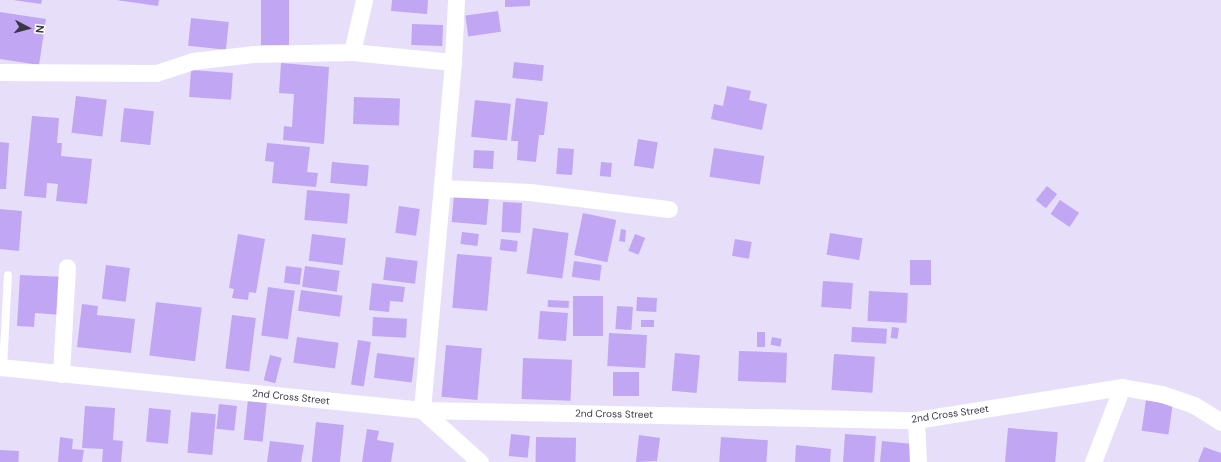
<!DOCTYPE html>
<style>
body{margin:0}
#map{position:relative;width:1221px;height:462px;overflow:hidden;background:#e7dff9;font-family:"DM Sans",sans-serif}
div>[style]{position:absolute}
.building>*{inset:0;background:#c0a6f3;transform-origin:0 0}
.service>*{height:8px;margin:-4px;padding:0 4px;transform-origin:4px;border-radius:4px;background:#fff}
.minor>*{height:17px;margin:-8.5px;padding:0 8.5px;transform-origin:8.5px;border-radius:8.5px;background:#fff}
span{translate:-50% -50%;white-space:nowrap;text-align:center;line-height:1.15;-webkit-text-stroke:3px #fff;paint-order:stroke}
.street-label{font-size:10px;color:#3b3546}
.north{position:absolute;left:8px;top:8px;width:40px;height:40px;-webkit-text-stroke:3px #fff;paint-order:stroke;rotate:96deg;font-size:11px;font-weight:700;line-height:16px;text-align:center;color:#3b3546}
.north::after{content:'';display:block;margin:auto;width:14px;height:18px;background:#3b3546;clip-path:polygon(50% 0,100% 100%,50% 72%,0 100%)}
</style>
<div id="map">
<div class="building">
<div style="clip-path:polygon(13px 0,42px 0,41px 4px)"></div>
<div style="clip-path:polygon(116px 0,159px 0,158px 6px)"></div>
<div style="left:261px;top:0;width:28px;height:45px"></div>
<div style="clip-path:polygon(392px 0,428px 0,427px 14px,391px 11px)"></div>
<div style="clip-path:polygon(505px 0,530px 0,530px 6px,505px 7px)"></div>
<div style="left:498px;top:11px;width:21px;height:33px;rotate:82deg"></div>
<div style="clip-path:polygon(0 12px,46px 19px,39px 65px,0 59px)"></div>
<div style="left:191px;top:18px;width:38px;height:28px;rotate:6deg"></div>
<div style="left:412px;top:24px;width:31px;height:21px;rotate:2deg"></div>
<div style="left:514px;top:62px;width:30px;height:16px;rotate:6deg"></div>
<div style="clip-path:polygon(281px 63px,329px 67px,324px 144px,283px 140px,284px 126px,292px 127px,294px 94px,279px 93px)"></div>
<div style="left:191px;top:70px;width:42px;height:27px;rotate:4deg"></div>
<div style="clip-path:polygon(727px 86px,751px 91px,749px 100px,767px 104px,762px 130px,711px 119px,714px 104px,723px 106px)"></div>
<div style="left:76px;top:96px;width:31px;height:37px;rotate:7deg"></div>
<div style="left:354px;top:97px;width:46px;height:27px;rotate:2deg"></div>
<div style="clip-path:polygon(516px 98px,548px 102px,544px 135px,539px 135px,536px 162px,517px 160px,518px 141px,511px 141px)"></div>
<div style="left:475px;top:100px;width:36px;height:37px;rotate:6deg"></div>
<div style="left:124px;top:108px;width:30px;height:34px;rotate:6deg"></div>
<div style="clip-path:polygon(32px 116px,59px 118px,57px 143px,62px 143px,61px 156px,92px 159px,87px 204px,56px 201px,58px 184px,47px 183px,46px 198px,24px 196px)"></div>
<div style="left:638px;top:139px;width:20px;height:27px;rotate:9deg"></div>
<div style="clip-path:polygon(0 142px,9px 143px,6px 189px,0 189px)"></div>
<div style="clip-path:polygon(267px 143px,310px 147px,307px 172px,318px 173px,316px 187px,272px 183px,274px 162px,265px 161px)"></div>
<div style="left:558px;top:148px;width:16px;height:26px;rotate:4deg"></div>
<div style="left:714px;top:148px;width:51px;height:29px;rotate:9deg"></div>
<div style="left:474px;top:150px;width:20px;height:18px;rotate:3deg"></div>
<div style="left:332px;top:162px;width:37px;height:21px;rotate:5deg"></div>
<div style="left:601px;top:162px;width:11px;height:14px;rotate:5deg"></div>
<div style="left:1047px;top:186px;width:13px;height:18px;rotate:39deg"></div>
<div style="left:307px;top:190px;width:43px;height:30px;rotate:5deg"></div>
<div style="left:454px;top:195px;width:35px;height:27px;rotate:5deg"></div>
<div style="left:1060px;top:200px;width:23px;height:17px;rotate:34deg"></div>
<div style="left:503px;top:202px;width:19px;height:30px;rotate:3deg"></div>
<div style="left:399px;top:206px;width:21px;height:27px;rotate:8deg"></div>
<div style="clip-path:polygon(0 209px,22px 211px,19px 251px,0 249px)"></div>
<div style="left:583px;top:213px;width:34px;height:43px;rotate:12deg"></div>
<div style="left:533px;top:228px;width:36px;height:46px;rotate:8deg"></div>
<div style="clip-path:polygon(621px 229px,626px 230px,625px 242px,619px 241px)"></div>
<div style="left:462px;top:232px;width:17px;height:12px;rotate:7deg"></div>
<div style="left:830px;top:233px;width:33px;height:22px;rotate:9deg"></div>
<div style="clip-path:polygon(238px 234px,265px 239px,256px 293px,249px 292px,248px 300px,232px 298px,234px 289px,229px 288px)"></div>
<div style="left:312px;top:234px;width:34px;height:27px;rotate:7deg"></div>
<div style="left:635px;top:234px;width:11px;height:18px;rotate:22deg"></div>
<div style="left:501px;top:239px;width:17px;height:11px;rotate:7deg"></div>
<div style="left:735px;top:239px;width:17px;height:17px;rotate:10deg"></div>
<div style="left:457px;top:254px;width:35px;height:54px;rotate:5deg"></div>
<div style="left:386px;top:257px;width:32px;height:23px;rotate:7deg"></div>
<div style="left:910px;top:260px;width:21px;height:25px"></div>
<div style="left:574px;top:261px;width:28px;height:16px;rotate:8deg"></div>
<div style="left:106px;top:265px;width:24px;height:34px;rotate:7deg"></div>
<div style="left:286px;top:266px;width:16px;height:17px;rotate:7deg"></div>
<div style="left:305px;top:266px;width:35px;height:21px;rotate:8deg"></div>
<div style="clip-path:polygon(20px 275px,65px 277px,62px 315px,35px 313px,34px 327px,17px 326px)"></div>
<div style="left:823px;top:281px;width:30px;height:26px;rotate:4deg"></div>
<div style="clip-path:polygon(372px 283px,405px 287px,403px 302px,390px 301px,389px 312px,369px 310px)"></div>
<div style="left:268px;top:287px;width:27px;height:49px;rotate:8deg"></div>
<div style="left:301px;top:290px;width:42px;height:21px;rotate:8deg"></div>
<div style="left:869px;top:291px;width:39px;height:30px;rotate:3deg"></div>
<div style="left:573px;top:296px;width:30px;height:40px"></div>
<div style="left:637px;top:297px;width:20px;height:14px;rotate:3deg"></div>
<div style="left:548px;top:300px;width:21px;height:7px;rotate:3deg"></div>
<div style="left:156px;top:302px;width:46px;height:54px;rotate:7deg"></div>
<div style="clip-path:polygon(82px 304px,98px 306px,97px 315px,135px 319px,131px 353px,77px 347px)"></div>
<div style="left:617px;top:306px;width:16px;height:23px;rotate:4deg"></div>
<div style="left:540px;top:311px;width:28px;height:28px;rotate:4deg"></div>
<div style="left:232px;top:315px;width:24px;height:54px;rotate:7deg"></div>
<div style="left:373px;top:317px;width:34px;height:19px;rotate:3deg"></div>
<div style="left:641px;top:320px;width:13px;height:7px"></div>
<div style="left:852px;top:327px;width:35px;height:15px;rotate:3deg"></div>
<div style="left:892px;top:327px;width:7px;height:11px;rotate:8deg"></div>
<div style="left:757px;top:332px;width:8px;height:15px"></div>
<div style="left:609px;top:333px;width:38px;height:33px;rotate:3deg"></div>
<div style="left:297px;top:337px;width:42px;height:26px;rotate:8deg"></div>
<div style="left:772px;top:337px;width:10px;height:8px;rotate:11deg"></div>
<div style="left:358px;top:340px;width:13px;height:45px;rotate:9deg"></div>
<div style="left:446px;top:345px;width:36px;height:52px;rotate:5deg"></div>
<div style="left:739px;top:351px;width:48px;height:30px;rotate:2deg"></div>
<div style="left:377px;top:353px;width:38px;height:25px;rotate:7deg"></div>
<div style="left:675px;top:353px;width:25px;height:38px;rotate:5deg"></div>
<div style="left:834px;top:354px;width:41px;height:36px;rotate:4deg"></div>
<div style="left:270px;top:355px;width:12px;height:26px;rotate:14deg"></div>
<div style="left:523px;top:358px;width:49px;height:41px;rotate:2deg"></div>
<div style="left:639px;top:372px;width:24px;height:26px;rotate:90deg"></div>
<div style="left:248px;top:399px;width:19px;height:41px;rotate:6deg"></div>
<div style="left:1146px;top:400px;width:27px;height:31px;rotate:8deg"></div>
<div style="left:219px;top:404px;width:18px;height:25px;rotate:6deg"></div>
<div style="clip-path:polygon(85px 406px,115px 408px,113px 440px,123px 441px,121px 462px,102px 462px,103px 449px,82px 448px)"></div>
<div style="left:149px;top:408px;width:22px;height:34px;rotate:5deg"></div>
<div style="left:191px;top:412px;width:25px;height:41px;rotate:5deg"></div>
<div style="left:316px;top:422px;width:28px;height:40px;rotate:6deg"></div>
<div style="left:1008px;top:428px;width:50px;height:34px;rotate:5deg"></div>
<div style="clip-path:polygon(367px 429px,379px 431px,377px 440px,394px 443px,391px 462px,362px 462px)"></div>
<div style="left:511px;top:434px;width:19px;height:22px;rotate:6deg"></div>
<div style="left:845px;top:434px;width:31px;height:28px;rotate:4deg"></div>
<div style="clip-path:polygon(639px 435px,660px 438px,657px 461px,636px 462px)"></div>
<div style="clip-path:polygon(60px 437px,73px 439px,72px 449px,84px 450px,82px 462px,58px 462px)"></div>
<div style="left:536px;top:437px;width:40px;height:25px;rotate:1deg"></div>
<div style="left:721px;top:437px;width:47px;height:25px;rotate:4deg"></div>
<div style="clip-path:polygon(270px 441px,304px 445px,301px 462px,267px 462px)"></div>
<div style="clip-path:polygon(882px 441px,913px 444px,912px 462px,880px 462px)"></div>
<div style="clip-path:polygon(796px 445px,831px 449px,830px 462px,795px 462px)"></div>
<div style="clip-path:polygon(1204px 447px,1221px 453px,1221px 462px,1198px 462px)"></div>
<div style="left:0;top:450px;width:19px;height:12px;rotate:3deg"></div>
</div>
<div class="service">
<div style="left:3px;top:367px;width:92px;rotate:-86.9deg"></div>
</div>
<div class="minor">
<div style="left:456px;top:0;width:62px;rotate:92.8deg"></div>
<div style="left:453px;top:62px;width:349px;rotate:95.1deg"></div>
<div style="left:422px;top:410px;width:78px;rotate:41.9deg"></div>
<div style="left:352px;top:52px;width:53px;rotate:-77deg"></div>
<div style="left:0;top:72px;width:156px;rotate:0.4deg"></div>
<div style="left:156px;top:73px;width:38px;rotate:-18deg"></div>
<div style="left:192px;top:61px;width:61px;rotate:-6.5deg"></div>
<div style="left:253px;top:54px;width:99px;rotate:-1.2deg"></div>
<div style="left:352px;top:52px;width:101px;rotate:5.7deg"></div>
<div style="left:442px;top:188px;width:88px;rotate:2.6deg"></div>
<div style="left:530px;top:192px;width:140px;rotate:7deg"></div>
<div style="left:0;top:367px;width:424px;rotate:5.8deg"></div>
<div style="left:422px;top:410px;width:494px;rotate:1.2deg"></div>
<div style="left:916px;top:420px;width:209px;rotate:-9.1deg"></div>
<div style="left:1122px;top:387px;width:41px;rotate:9.9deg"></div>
<div style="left:1162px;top:394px;width:34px;rotate:19deg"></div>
<div style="left:1194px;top:405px;width:32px;rotate:32deg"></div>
<div style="left:61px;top:374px;width:107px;rotate:-86.8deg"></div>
<div style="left:916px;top:420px;width:42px;rotate:87.3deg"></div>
<div style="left:1093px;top:462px;width:80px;rotate:-68.9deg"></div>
</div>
<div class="street-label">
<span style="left:291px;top:397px;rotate:6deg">2nd Cross Street</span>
<span style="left:614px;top:414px;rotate:1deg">2nd Cross Street</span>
<span style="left:950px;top:414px;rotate:-8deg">2nd Cross Street</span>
</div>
<div class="north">N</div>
</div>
